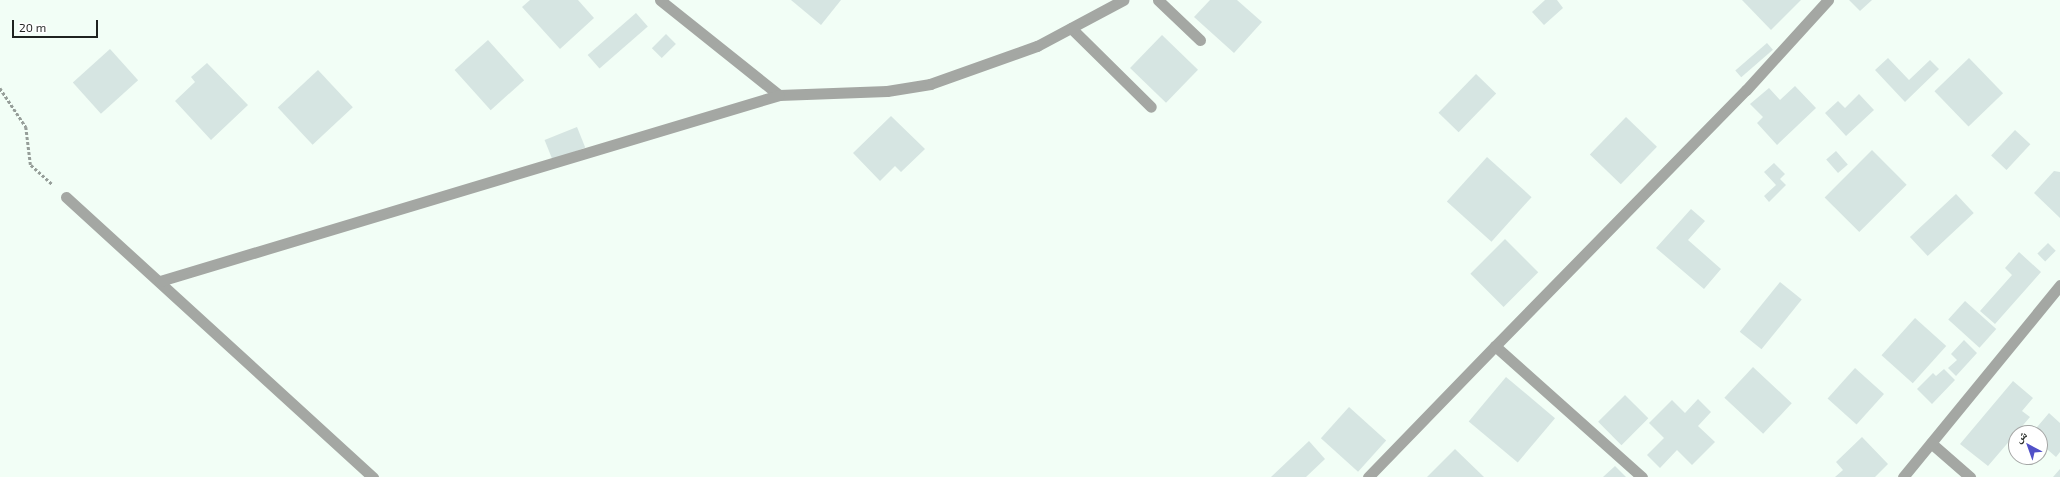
<!DOCTYPE html>
<meta charset="utf-8">
<style>
body{margin:0}
#map{position:relative;width:2060px;height:477px;overflow:hidden;background:#f2fef6;font-family:"Exo 2","Noto Naskh Arabic",sans-serif}
div>[style]{position:absolute}
.building>*{inset:0;background:#d6e5e2;transform-origin:0 0}
.path>*{height:2.5px;margin-top:-1.25px;transform-origin:0;background:repeating-linear-gradient(90deg,#969e99 0 3px,transparent 0 5px)}
.service>*{height:11px;margin:-5.5px;padding:0 5.5px;transform-origin:5.5px;border-radius:5.5px;background:#a4a7a3}
.minor>*{height:11px;margin:-5.5px;padding:0 5.5px;transform-origin:5.5px;border-radius:5.5px;background:#a4a7a3}
.tertiary>*{height:11px;margin:-5.5px;padding:0 5.5px;transform-origin:5.5px;border-radius:5.5px;background:#a4a7a3}
span{translate:-50% -50%;white-space:nowrap;text-align:center;line-height:1.15;-webkit-text-stroke:3px #fff;paint-order:stroke}
.north{position:absolute;left:2008px;top:425px;width:40px;height:40px;box-sizing:border-box;background:#fff;border:1px solid #a5a7a6;border-radius:50%;rotate:319deg;font-size:11px;font-weight:700;line-height:16px;text-align:center;color:#1f2320}
.north::after{content:'';display:block;margin:auto;width:14px;height:18px;background:#5151c8;clip-path:polygon(50% 0,100% 100%,50% 72%,0 100%)}
.scale{position:absolute;left:12px;top:20px;width:86px;height:18px;box-sizing:border-box;border:2px solid #1f2320;border-top:0;padding-left:5px;font-size:12px;line-height:14px;white-space:nowrap;color:#1f2320;-webkit-text-stroke:3px #fff;paint-order:stroke}
</style>
<div id="map">
<div class="building">
<div style="clip-path:polygon(530px 0,578px 0,594px 18px,560px 49px,522px 7px)"></div>
<div style="clip-path:polygon(791px 0,841px 0,821px 25px)"></div>
<div style="clip-path:polygon(1210px 0,1237px 0,1262px 22px,1234px 53px,1194px 17px)"></div>
<div style="clip-path:polygon(1545px 0,1557px 0,1563px 8px,1544px 25px,1532px 12px)"></div>
<div style="clip-path:polygon(1742px 0,1801px 0,1771px 30px)"></div>
<div style="clip-path:polygon(1849px 0,1872px 0,1860px 11px)"></div>
<div style="left:636px;top:13px;width:18px;height:64px;rotate:49deg"></div>
<div style="left:666px;top:34px;width:14px;height:20px;rotate:45deg"></div>
<div style="left:1162px;top:35px;width:50px;height:46px;rotate:44deg"></div>
<div style="left:488px;top:40px;width:54px;height:45px;rotate:48deg"></div>
<div style="left:1767px;top:43px;width:9px;height:42px;rotate:49deg"></div>
<div style="left:110px;top:49px;width:42px;height:50px;rotate:48deg"></div>
<div style="clip-path:polygon(1888px 58px,1909px 80px,1930px 60px,1939px 69px,1905px 102px,1875px 70px)"></div>
<div style="left:1969px;top:58px;width:49px;height:48px;rotate:46deg"></div>
<div style="clip-path:polygon(207px 63px,248px 105px,211px 140px,175px 101px,195px 82px,191px 77px)"></div>
<div style="left:318px;top:70px;width:51px;height:55px;rotate:47deg"></div>
<div style="left:1476px;top:74px;width:28px;height:54px;rotate:44deg"></div>
<div style="clip-path:polygon(1795px 86px,1816px 108px,1777px 145px,1757px 123px,1763px 117px,1750px 104px,1769px 88px,1780px 100px)"></div>
<div style="clip-path:polygon(1859px 94px,1874px 110px,1846px 136px,1825px 113px,1838px 101px,1845px 108px)"></div>
<div style="clip-path:polygon(891px 116px,925px 149px,901px 172px,895px 166px,880px 181px,853px 153px)"></div>
<div style="left:1626px;top:117px;width:43px;height:52px;rotate:44deg"></div>
<div style="left:577px;top:127px;width:22px;height:35px;rotate:68deg"></div>
<div style="left:2015px;top:130px;width:21px;height:35px;rotate:43deg"></div>
<div style="left:1872px;top:150px;width:49px;height:67px;rotate:45deg"></div>
<div style="left:1836px;top:151px;width:18px;height:13px;rotate:49deg"></div>
<div style="left:1487px;top:157px;width:60px;height:60px;rotate:42deg"></div>
<div style="clip-path:polygon(1774px 163px,1785px 174px,1780px 179px,1786px 185px,1769px 202px,1764px 196px,1776px 185px,1764px 172px)"></div>
<div style="clip-path:polygon(2054px 171px,2060px 172px,2060px 218px,2034px 193px)"></div>
<div style="left:1956px;top:194px;width:26px;height:63px;rotate:47deg"></div>
<div style="clip-path:polygon(1691px 209px,1705px 221px,1688px 240px,1721px 269px,1704px 289px,1656px 248px)"></div>
<div style="left:1505px;top:239px;width:47px;height:49px;rotate:45deg"></div>
<div style="left:2048px;top:243px;width:11px;height:15px;rotate:45deg"></div>
<div style="clip-path:polygon(2019px 252px,2041px 272px,1995px 324px,1980px 311px,2012px 275px,2005px 268px)"></div>
<div style="left:1780px;top:282px;width:28px;height:64px;rotate:39deg"></div>
<div style="left:1965px;top:301px;width:42px;height:25px;rotate:42deg"></div>
<div style="left:1915px;top:318px;width:42px;height:50px;rotate:42deg"></div>
<div style="clip-path:polygon(1964px 340px,1977px 353px,1956px 376px,1948px 368px,1957px 360px,1951px 354px)"></div>
<div style="left:1753px;top:367px;width:53px;height:42px;rotate:43deg"></div>
<div style="left:1855px;top:368px;width:39px;height:41px;rotate:42deg"></div>
<div style="clip-path:polygon(1944px 369px,1955px 380px,1932px 404px,1917px 389px,1933px 373px,1936px 376px)"></div>
<div style="left:1506px;top:377px;width:64px;height:58px;rotate:40deg"></div>
<div style="clip-path:polygon(2013px 381px,2033px 398px,2022px 411px,2030px 417px,1988px 466px,1960px 444px)"></div>
<div style="left:1625px;top:395px;width:33px;height:38px;rotate:45deg"></div>
<div style="clip-path:polygon(1698px 399px,1711px 412px,1698px 426px,1715px 442px,1692px 465px,1677px 450px,1660px 468px,1647px 455px,1664px 438px,1649px 423px,1672px 400px,1685px 413px)"></div>
<div style="left:1349px;top:407px;width:50px;height:42px;rotate:42deg"></div>
<div style="clip-path:polygon(2049px 413px,2060px 423px,2060px 452px,2056px 457px,2040px 443px,2040px 433px,2032px 433px)"></div>
<div style="clip-path:polygon(1862px 437px,1888px 464px,1875px 477px,1835px 477px,1843px 470px,1836px 462px)"></div>
<div style="clip-path:polygon(1309px 441px,1325px 459px,1306px 477px,1271px 477px)"></div>
<div style="clip-path:polygon(1455px 449px,1484px 477px,1427px 477px)"></div>
<div style="clip-path:polygon(1615px 466px,1626px 477px,1603px 477px)"></div>
<div style="clip-path:polygon(2060px 469px,2060px 477px,2053px 477px)"></div>
</div>
<div class="path">
<div style="left:0;top:88px;width:47px;rotate:56.3deg"></div>
<div style="left:26px;top:127px;width:38px;rotate:83deg"></div>
<div style="left:31px;top:165px;width:28px;rotate:42deg"></div>
</div>
<div class="service">
<div style="left:1158px;top:0;width:58px;rotate:43.6deg"></div>
<div style="left:1071px;top:28px;width:112px;rotate:44.6deg"></div>
</div>
<div class="minor">
<div style="left:660px;top:0;width:152px;rotate:38.6deg"></div>
<div style="left:779px;top:95px;width:108px;rotate:-2.1deg"></div>
<div style="left:887px;top:91px;width:44px;rotate:-9.2deg"></div>
<div style="left:930px;top:84px;width:114px;rotate:-19.6deg"></div>
<div style="left:1037px;top:46px;width:98px;rotate:-28.1deg"></div>
<div style="left:66px;top:197px;width:416px;rotate:42.4deg"></div>
<div style="left:160px;top:281px;width:646px;rotate:-16.72deg"></div>
<div style="left:1931px;top:443px;width:52px;rotate:41.1deg"></div>
<div style="left:1368px;top:477px;width:182px;rotate:-45.9deg"></div>
<div style="left:1642px;top:477px;width:197px;rotate:-138.3deg"></div>
<div style="left:1495px;top:346px;width:359px;rotate:-45.6deg"></div>
<div style="left:1746px;top:90px;width:122px;rotate:-47.7deg"></div>
</div>
<div class="tertiary">
<div style="left:1903px;top:477px;width:248px;rotate:-50.7deg"></div>
</div>
<div class="north">ش</div>
<div class="scale">20 m</div>
</div>
